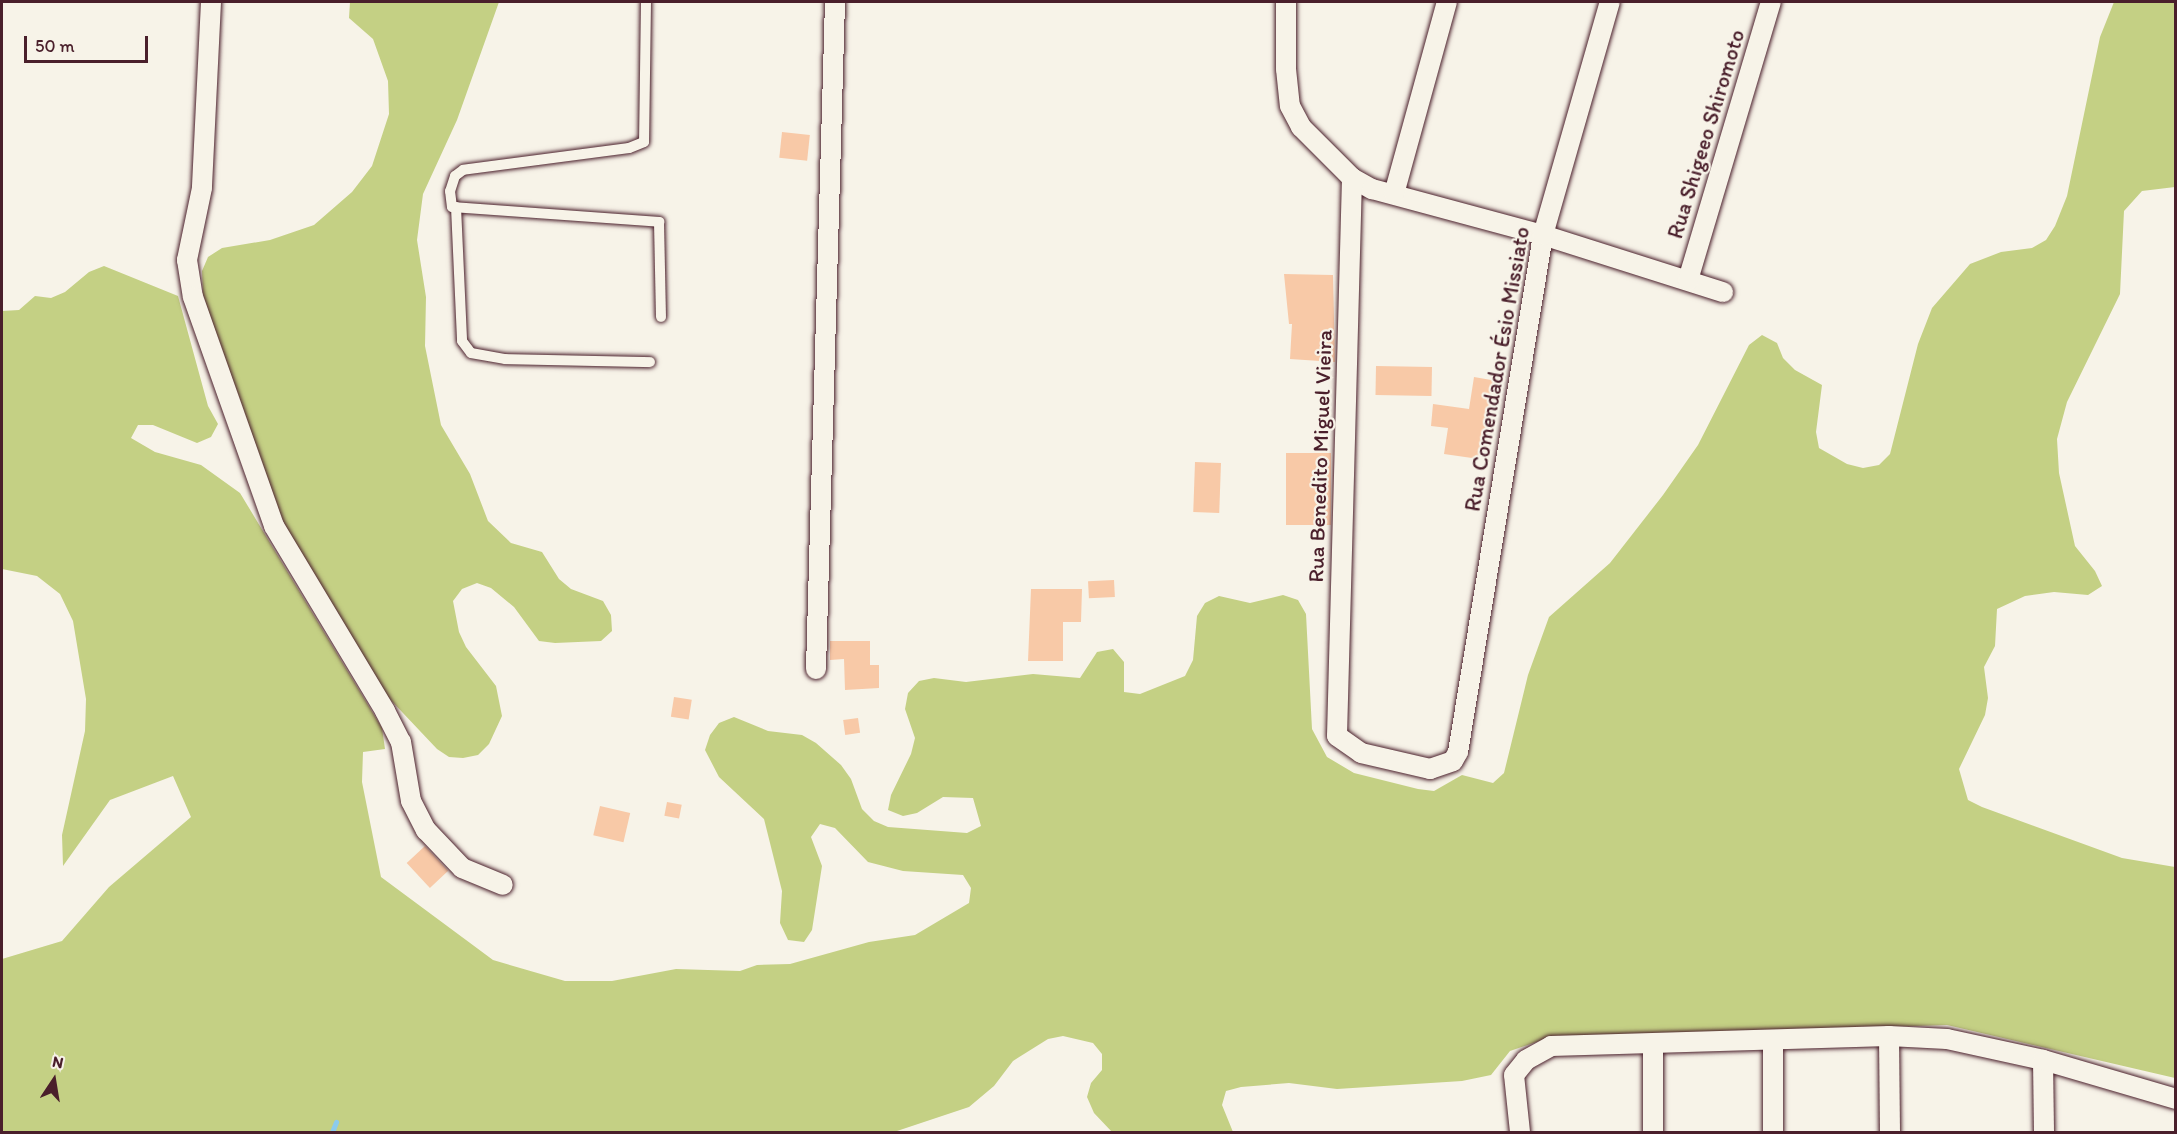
<!DOCTYPE html>
<meta charset="utf-8">
<style>
body{margin:0}
#map{position:relative;width:2177px;height:1134px;overflow:hidden;background:#f7f3e8;font-family:Itim,sans-serif}
div>[style]{position:absolute}
.green>*{inset:0;background:#c4d084}
.stream>*{height:5px;margin:-2.5px;padding:0 2.5px;transform-origin:2.5px;border-radius:2.5px;background:#8ccbed}
.building>*{inset:0;background:#f8c9a7;transform-origin:0 0}
.roads{filter:drop-shadow(0 0 2px #4a1f2b) drop-shadow(0 0 2px #4a1f2b)}
.service>*{height:10px;margin:-5px;padding:0 5px;transform-origin:5px;border-radius:5px;background:#f7f3e8}
.minor>*{height:20px;margin:-10px;padding:0 10px;transform-origin:10px;border-radius:10px;background:#f7f3e8}
span{translate:-50% -50%;white-space:nowrap;text-align:center;line-height:1.15;-webkit-text-stroke:4.5px #f7f3e8;paint-order:stroke}
.street-label{font-size:22px;color:#4a1f2b}
.frame{position:absolute;inset:0;border:3px solid #4a1f2b;pointer-events:none}
.north{position:absolute;left:24px;top:1050px;width:60px;height:60px;-webkit-text-stroke:4px #f7f3e8;paint-order:stroke;rotate:12deg;font-size:16px;font-weight:700;line-height:24px;text-align:center;color:#4a1f2b}
.north::after{content:'';display:block;margin:auto;width:21px;height:27px;background:#4a1f2b;clip-path:polygon(50% 0,100% 100%,50% 72%,0 100%)}
.scale{position:absolute;left:24px;top:36px;width:124px;height:27px;box-sizing:border-box;border:3px solid #4a1f2b;border-top:0;padding-left:8px;font-size:18px;line-height:21px;white-space:nowrap;color:#4a1f2b;-webkit-text-stroke:4px #f7f3e8;paint-order:stroke}
</style>
<div id="map">
<div class="green">
<div style="clip-path:polygon(350px 2px,499px 2px,457px 120px,423px 194px,417px 240px,426px 297px,425px 346px,441px 425px,470px 474px,488px 521px,511px 543px,542px 552px,559px 579px,571px 589px,603px 601px,611px 615px,612px 631px,601px 641px,555px 643px,539px 641px,514px 607px,491px 588px,477px 583px,462px 589px,453px 601px,459px 632px,466px 647px,496px 686px,502px 716px,489px 744px,478px 755px,463px 758px,449px 757px,437px 749px,385px 694px,273px 508px,203px 294px,202px 271px,208px 257px,222px 248px,270px 240px,314px 225px,352px 192px,372px 166px,389px 114px,388px 81px,373px 39px,349px 18px)"></div>
<div style="clip-path:polygon(2114px 2px,2175px 2px,2175px 187px,2142px 191px,2124px 211px,2120px 294px,2067px 402px,2057px 439px,2059px 473px,2075px 546px,2095px 571px,2102px 586px,2088px 595px,2054px 592px,2025px 596px,1997px 609px,1995px 646px,1984px 667px,1988px 698px,1985px 715px,1959px 769px,1968px 800px,1982px 807px,2122px 858px,2175px 867px,2175px 1078px,1947px 1025px,1548px 1038px,1510px 1051px,1491px 1075px,1462px 1081px,1337px 1089px,1289px 1083px,1241px 1087px,1226px 1091px,1222px 1105px,1233px 1132px,1112px 1132px,1094px 1113px,1087px 1097px,1091px 1083px,1102px 1070px,1102px 1054px,1093px 1043px,1063px 1036px,1048px 1039px,1013px 1061px,994px 1086px,969px 1107px,894px 1132px,2px 1132px,2px 959px,62px 941px,109px 887px,191px 817px,173px 776px,110px 800px,63px 866px,62px 835px,85px 731px,86px 699px,73px 621px,60px 594px,37px 576px,2px 569px,2px 311px,19px 310px,35px 296px,51px 298px,65px 292px,89px 272px,104px 266px,178px 296px,208px 406px,218px 424px,211px 437px,197px 443px,153px 425px,138px 425px,131px 438px,155px 452px,201px 465px,240px 493px,382px 728px,385px 749px,363px 752px,362px 782px,381px 877px,493px 960px,565px 981px,612px 981px,676px 969px,740px 971px,757px 965px,790px 964px,869px 942px,915px 935px,969px 903px,971px 888px,963px 875px,903px 871px,868px 862px,835px 828px,820px 824px,811px 837px,822px 866px,812px 930px,804px 942px,788px 940px,780px 923px,782px 891px,764px 819px,719px 777px,705px 750px,710px 735px,719px 723px,734px 717px,768px 731px,802px 735px,816px 743px,841px 765px,851px 779px,862px 809px,874px 821px,888px 827px,967px 833px,981px 826px,973px 798px,943px 797px,917px 813px,903px 816px,888px 810px,891px 795px,911px 754px,915px 738px,905px 709px,908px 693px,919px 681px,934px 678px,966px 682px,1033px 674px,1080px 678px,1097px 652px,1113px 649px,1124px 662px,1124px 692px,1140px 694px,1185px 676px,1193px 660px,1197px 616px,1205px 603px,1219px 596px,1250px 603px,1283px 595px,1298px 600px,1306px 614px,1312px 729px,1327px 757px,1354px 773px,1418px 789px,1434px 791px,1462px 775px,1493px 783px,1504px 773px,1528px 675px,1549px 617px,1610px 563px,1663px 495px,1698px 445px,1749px 345px,1762px 335px,1777px 343px,1783px 358px,1795px 370px,1822px 385px,1816px 432px,1819px 448px,1847px 464px,1863px 468px,1879px 465px,1890px 454px,1918px 344px,1932px 308px,1970px 264px,2001px 252px,2032px 248px,2046px 240px,2055px 226px,2067px 196px,2100px 37px)"></div>
</div>
<div class="stream">
<div style="left:332px;top:1132px;width:11px;rotate:-68deg"></div>
</div>
<div class="building">
<div style="left:782px;top:132px;width:28px;height:26px;rotate:6deg"></div>
<div style="clip-path:polygon(1284px 274px,1333px 275px,1335px 362px,1290px 359px,1292px 324px,1289px 324px)"></div>
<div style="left:1376px;top:366px;width:56px;height:29px;rotate:1deg"></div>
<div style="clip-path:polygon(1474px 377px,1497px 381px,1479px 459px,1444px 454px,1448px 428px,1431px 426px,1433px 404px,1469px 409px)"></div>
<div style="left:1286px;top:453px;width:45px;height:72px"></div>
<div style="left:1195px;top:462px;width:26px;height:50px;rotate:2deg"></div>
<div style="left:1114px;top:580px;width:17px;height:26px;rotate:87deg"></div>
<div style="clip-path:polygon(1031px 589px,1082px 589px,1081px 622px,1063px 622px,1063px 661px,1028px 661px)"></div>
<div style="clip-path:polygon(830px 641px,870px 641px,870px 665px,879px 665px,879px 688px,845px 690px,844px 659px,830px 660px)"></div>
<div style="left:674px;top:697px;width:18px;height:20px;rotate:9deg"></div>
<div style="left:858px;top:718px;width:15px;height:15px;rotate:82deg"></div>
<div style="left:667px;top:802px;width:15px;height:14px;rotate:11deg"></div>
<div style="left:600px;top:806px;width:31px;height:30px;rotate:13deg"></div>
<div style="left:425px;top:846px;width:34px;height:25px;rotate:47deg"></div>
</div>
<div class="roads">
<div class="service">
<div style="left:646px;top:2px;width:140px;rotate:90.8deg"></div>
<div style="left:644px;top:142px;width:16px;rotate:158deg"></div>
<div style="left:629px;top:148px;width:167px;rotate:172.5deg"></div>
<div style="left:463px;top:170px;width:10px;rotate:143deg"></div>
<div style="left:455px;top:176px;width:16px;rotate:108deg"></div>
<div style="left:450px;top:191px;width:16px;rotate:83deg"></div>
<div style="left:452px;top:207px;width:208px;rotate:4.1deg"></div>
<div style="left:659px;top:222px;width:95px;rotate:88.8deg"></div>
<div style="left:456px;top:207px;width:134px;rotate:87.4deg"></div>
<div style="left:462px;top:341px;width:15px;rotate:53deg"></div>
<div style="left:471px;top:353px;width:35px;rotate:10deg"></div>
<div style="left:505px;top:359px;width:145px;rotate:1.2deg"></div>
</div>
<div class="minor">
<div style="left:211px;top:2px;width:186px;rotate:92.8deg"></div>
<div style="left:202px;top:188px;width:74px;rotate:101.8deg"></div>
<div style="left:187px;top:260px;width:37px;rotate:81deg"></div>
<div style="left:193px;top:297px;width:243px;rotate:70.5deg"></div>
<div style="left:274px;top:526px;width:216px;rotate:59deg"></div>
<div style="left:385px;top:711px;width:35px;rotate:63deg"></div>
<div style="left:401px;top:742px;width:60px;rotate:80.4deg"></div>
<div style="left:411px;top:801px;width:33px;rotate:63deg"></div>
<div style="left:426px;top:830px;width:52px;rotate:46.5deg"></div>
<div style="left:462px;top:868px;width:44px;rotate:22.5deg"></div>
<div style="left:1286px;top:2px;width:67px;rotate:90deg"></div>
<div style="left:1286px;top:69px;width:37px;rotate:84deg"></div>
<div style="left:1290px;top:106px;width:24px;rotate:62deg"></div>
<div style="left:1301px;top:127px;width:72px;rotate:45deg"></div>
<div style="left:1352px;top:178px;width:23px;rotate:29deg"></div>
<div style="left:1372px;top:189px;width:177px;rotate:15.1deg"></div>
<div style="left:1543px;top:235px;width:189px;rotate:17.6deg"></div>
<div style="left:1352px;top:178px;width:558px;rotate:91.54deg"></div>
<div style="left:1337px;top:736px;width:29px;rotate:35deg"></div>
<div style="left:1361px;top:753px;width:71px;rotate:13.1deg"></div>
<div style="left:1430px;top:769px;width:24px;rotate:-19deg"></div>
<div style="left:1453px;top:761px;width:10px;rotate:-61deg"></div>
<div style="left:1458px;top:752px;width:524px;rotate:-80.66deg"></div>
<div style="left:1543px;top:235px;width:242px;rotate:-74deg"></div>
<div style="left:1394px;top:194px;width:199px;rotate:-74.6deg"></div>
<div style="left:1688px;top:280px;width:290px;rotate:-73.4deg"></div>
<div style="left:816px;top:669px;width:667px;rotate:-88.37deg"></div>
<div style="left:1889px;top:1036px;width:96px;rotate:89.4deg"></div>
<div style="left:1653px;top:1045px;width:87px;rotate:90deg"></div>
<div style="left:2043px;top:1060px;width:72px;rotate:89.2deg"></div>
<div style="left:1520px;top:1132px;width:57px;rotate:-96deg"></div>
<div style="left:1514px;top:1075px;width:19px;rotate:-51deg"></div>
<div style="left:1526px;top:1060px;width:29px;rotate:-29deg"></div>
<div style="left:1551px;top:1046px;width:338px;rotate:-1.7deg"></div>
<div style="left:1889px;top:1036px;width:58px;rotate:3deg"></div>
<div style="left:1947px;top:1039px;width:98px;rotate:12.3deg"></div>
<div style="left:2043px;top:1060px;width:139px;rotate:16.3deg"></div>
<div style="left:1773px;top:1132px;width:91px;rotate:-90deg"></div>
</div>
</div>
<div class="street-label">
<span style="left:1706px;top:134px;rotate:-73deg">Rua Shigeeo Shiromoto</span>
<span style="left:1497px;top:369px;rotate:-80deg">Rua Comendador Ésio Missiato</span>
<span style="left:1320px;top:456px;rotate:-88deg">Rua Benedito Miguel Vieira</span>
</div>
<div class="frame"></div>
<div class="north">N</div>
<div class="scale">50 m</div>
</div>
